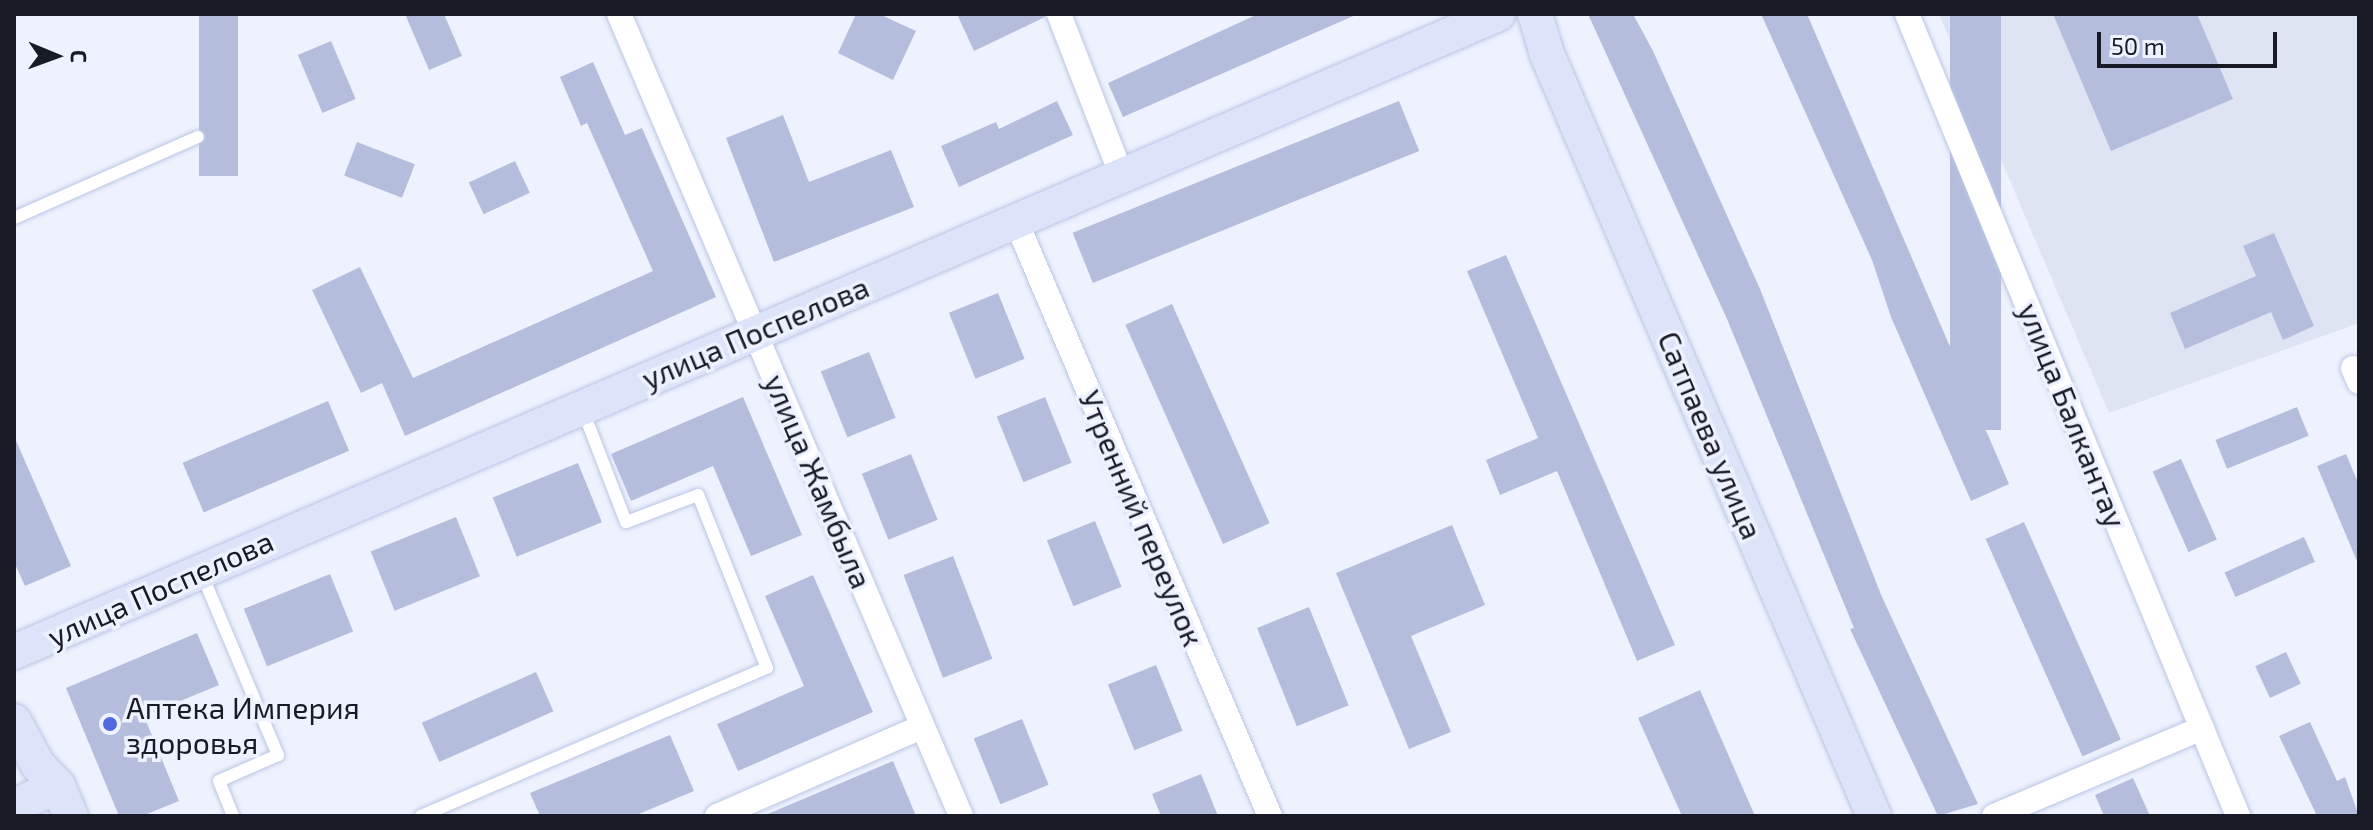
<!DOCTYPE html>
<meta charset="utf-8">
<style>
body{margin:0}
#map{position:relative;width:2373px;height:830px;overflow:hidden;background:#eef2ff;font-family:"Exo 2",sans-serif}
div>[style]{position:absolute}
.built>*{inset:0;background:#dee4f2}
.building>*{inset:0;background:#b4bedc;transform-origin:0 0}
.roads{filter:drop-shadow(0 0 2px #bbc5e3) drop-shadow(0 0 2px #bbc5e3)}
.lane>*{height:12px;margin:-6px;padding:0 6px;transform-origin:6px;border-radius:6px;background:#fff}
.street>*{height:24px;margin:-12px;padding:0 12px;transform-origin:12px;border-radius:12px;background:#fff}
.secondary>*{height:34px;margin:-17px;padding:0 17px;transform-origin:17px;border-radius:17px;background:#dde4fa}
.dots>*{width:22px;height:22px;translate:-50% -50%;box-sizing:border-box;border:4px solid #eef2ff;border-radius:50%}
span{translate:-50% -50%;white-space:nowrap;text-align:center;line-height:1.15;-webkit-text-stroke:7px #eef2ff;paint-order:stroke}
.street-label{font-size:30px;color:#181b26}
.poi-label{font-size:30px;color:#181b26}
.left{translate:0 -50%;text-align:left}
.frame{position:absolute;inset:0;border:16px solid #181b26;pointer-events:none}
.north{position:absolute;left:16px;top:16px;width:80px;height:80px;-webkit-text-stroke:6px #eef2ff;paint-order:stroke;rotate:91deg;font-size:22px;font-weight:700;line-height:32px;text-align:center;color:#181b26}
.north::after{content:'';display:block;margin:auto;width:28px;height:36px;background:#181b26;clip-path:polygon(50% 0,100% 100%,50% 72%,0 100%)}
.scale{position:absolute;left:2097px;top:32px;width:180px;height:36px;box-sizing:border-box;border:4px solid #181b26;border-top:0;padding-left:10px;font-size:24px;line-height:28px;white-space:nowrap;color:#181b26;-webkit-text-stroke:6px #eef2ff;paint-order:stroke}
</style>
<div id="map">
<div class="built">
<div style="clip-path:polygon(1939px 14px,2359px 14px,2359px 323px,2109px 413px)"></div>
</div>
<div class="building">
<div style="left:199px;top:14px;width:39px;height:162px"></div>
<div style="clip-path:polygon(405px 14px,444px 14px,462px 56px,429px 70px)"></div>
<div style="clip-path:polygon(856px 14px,879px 14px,916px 31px,893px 80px,838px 53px)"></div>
<div style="clip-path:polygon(957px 14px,1044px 14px,1045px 17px,974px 51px)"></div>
<div style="clip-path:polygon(1258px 14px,1358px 14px,1123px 117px,1108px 83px)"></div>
<div style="clip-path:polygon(1588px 14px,1633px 14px,1653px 51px,1760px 289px,1882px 597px,1978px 804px,1938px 816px,1850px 629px,1854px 628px,1727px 319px)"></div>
<div style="clip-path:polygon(1761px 14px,1807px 14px,2009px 484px,1971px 501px,1891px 317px,1872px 260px)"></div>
<div style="left:1950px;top:14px;width:51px;height:416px"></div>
<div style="clip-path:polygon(2053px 14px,2197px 14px,2233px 99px,2111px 151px)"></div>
<div style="left:331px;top:41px;width:63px;height:36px;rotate:67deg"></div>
<div style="clip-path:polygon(593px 62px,625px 135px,642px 128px,716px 297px,405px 436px,382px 383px,361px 393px,312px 290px,360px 267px,413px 378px,653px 271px,587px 123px,581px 126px,560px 77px)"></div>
<div style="clip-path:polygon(1057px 101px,1073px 135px,959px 187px,941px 146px,996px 122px,999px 129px)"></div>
<div style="left:1399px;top:101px;width:54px;height:352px;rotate:68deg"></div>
<div style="clip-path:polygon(783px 115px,809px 182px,891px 150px,914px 207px,774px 262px,726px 138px)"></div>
<div style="left:357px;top:142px;width:62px;height:36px;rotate:21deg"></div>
<div style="left:515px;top:161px;width:35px;height:51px;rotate:65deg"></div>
<div style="clip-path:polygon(2274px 233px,2314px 326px,2283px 340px,2271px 312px,2185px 349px,2170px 313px,2256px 276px,2243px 246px)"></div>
<div style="clip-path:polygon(1506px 255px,1675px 645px,1637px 661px,1557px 471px,1500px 495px,1486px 460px,1538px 438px,1467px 271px)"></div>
<div style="left:998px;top:293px;width:71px;height:53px;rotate:68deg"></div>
<div style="left:1172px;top:304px;width:240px;height:51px;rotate:66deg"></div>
<div style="left:869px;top:352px;width:71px;height:52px;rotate:68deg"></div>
<div style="clip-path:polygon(743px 397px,802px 535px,751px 556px,713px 466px,631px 501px,611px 454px)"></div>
<div style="left:1045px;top:397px;width:71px;height:52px;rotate:68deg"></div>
<div style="left:328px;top:401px;width:54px;height:158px;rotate:67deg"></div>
<div style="left:2297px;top:407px;width:31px;height:88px;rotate:68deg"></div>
<div style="clip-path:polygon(14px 436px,71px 566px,25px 586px,14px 562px)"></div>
<div style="left:911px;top:454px;width:71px;height:53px;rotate:68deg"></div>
<div style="clip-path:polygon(2346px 454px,2359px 485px,2359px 566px,2317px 466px)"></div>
<div style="left:2181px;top:459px;width:88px;height:31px;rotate:66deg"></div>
<div style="left:578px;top:463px;width:64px;height:92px;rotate:68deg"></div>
<div style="left:456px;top:517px;width:64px;height:92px;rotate:68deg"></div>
<div style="left:1095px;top:521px;width:71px;height:52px;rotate:68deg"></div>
<div style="left:2024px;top:522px;width:238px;height:42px;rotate:66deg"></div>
<div style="clip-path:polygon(1452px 525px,1485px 605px,1411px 636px,1451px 732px,1409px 749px,1336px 573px)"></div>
<div style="left:2304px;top:537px;width:27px;height:87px;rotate:66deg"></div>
<div style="left:953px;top:556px;width:110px;height:53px;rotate:69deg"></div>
<div style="left:330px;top:574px;width:62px;height:93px;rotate:68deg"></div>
<div style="clip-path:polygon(813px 575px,873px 712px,738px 771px,717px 724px,804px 686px,765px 596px)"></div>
<div style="left:1309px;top:607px;width:106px;height:56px;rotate:68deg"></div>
<div style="clip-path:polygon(197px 633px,219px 685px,144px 716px,179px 801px,142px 816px,119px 816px,66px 688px)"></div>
<div style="left:2286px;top:652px;width:35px;height:34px;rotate:65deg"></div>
<div style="left:1156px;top:665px;width:71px;height:52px;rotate:68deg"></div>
<div style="left:536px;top:672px;width:43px;height:125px;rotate:66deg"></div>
<div style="clip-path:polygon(1700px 690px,1755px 816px,1682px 816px,1638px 718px)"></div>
<div style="left:1022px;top:719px;width:71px;height:52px;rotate:68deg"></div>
<div style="clip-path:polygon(2310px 722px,2337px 781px,2345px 777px,2359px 816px,2317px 816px,2279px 736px)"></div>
<div style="clip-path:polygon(670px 735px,694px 791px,634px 816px,540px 816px,530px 793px)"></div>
<div style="clip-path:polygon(893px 761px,916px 816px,763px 816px)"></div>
<div style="clip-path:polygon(1201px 774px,1218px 816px,1161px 816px,1152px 794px)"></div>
<div style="clip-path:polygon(2133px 778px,2150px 816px,2104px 816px,2095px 795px)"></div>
</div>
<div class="roads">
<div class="lane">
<div style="left:14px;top:218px;width:201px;rotate:-23.8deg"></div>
<div style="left:201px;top:572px;width:199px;rotate:67.2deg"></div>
<div style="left:278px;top:755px;width:64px;rotate:156.2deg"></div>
<div style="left:219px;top:781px;width:38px;rotate:68deg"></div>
<div style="left:421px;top:816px;width:376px;rotate:-23.2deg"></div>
<div style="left:767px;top:668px;width:186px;rotate:-111.7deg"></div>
<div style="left:698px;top:495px;width:77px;rotate:159.4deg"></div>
<div style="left:626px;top:522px;width:122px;rotate:-111.1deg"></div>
</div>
<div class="street">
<div style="left:619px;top:14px;width:872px;rotate:66.9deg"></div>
<div style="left:1059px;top:14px;width:172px;rotate:68.8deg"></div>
<div style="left:1907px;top:14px;width:868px;rotate:67.57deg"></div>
<div style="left:1015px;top:219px;width:649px;rotate:66.87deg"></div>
<div style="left:2353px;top:368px;width:15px;rotate:67deg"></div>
<div style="left:717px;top:816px;width:223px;rotate:-23.5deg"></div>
<div style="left:1994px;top:816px;width:226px;rotate:-22.9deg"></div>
</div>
<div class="secondary">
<div style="left:1535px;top:14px;width:42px;rotate:73.3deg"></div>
<div style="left:1547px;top:54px;width:829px;rotate:66.77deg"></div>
<div style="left:14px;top:652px;width:1615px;rotate:-23.26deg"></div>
<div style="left:14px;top:721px;width:50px;rotate:61.4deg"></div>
<div style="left:38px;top:765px;width:29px;rotate:46deg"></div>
<div style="left:58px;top:786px;width:33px;rotate:67deg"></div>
<div style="left:14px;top:806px;width:48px;rotate:-24.4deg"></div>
</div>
</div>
<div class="dots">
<div style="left:110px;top:724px;background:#5169de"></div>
</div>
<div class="street-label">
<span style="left:755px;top:332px;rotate:-23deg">улица Поспелова</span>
<span style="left:2073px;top:415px;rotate:68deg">улица Балкантау</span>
<span style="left:1711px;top:435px;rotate:67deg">Сатпаева улица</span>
<span style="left:819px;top:481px;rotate:67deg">улица Жамбыла</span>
<span style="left:1142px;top:518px;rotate:67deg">Утренний переулок</span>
<span style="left:160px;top:588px;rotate:-24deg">улица Поспелова</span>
</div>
<div class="poi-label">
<span class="left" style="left:126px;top:724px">Аптека Империя<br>здоровья</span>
</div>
<div class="frame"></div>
<div class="north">С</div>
<div class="scale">50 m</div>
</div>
